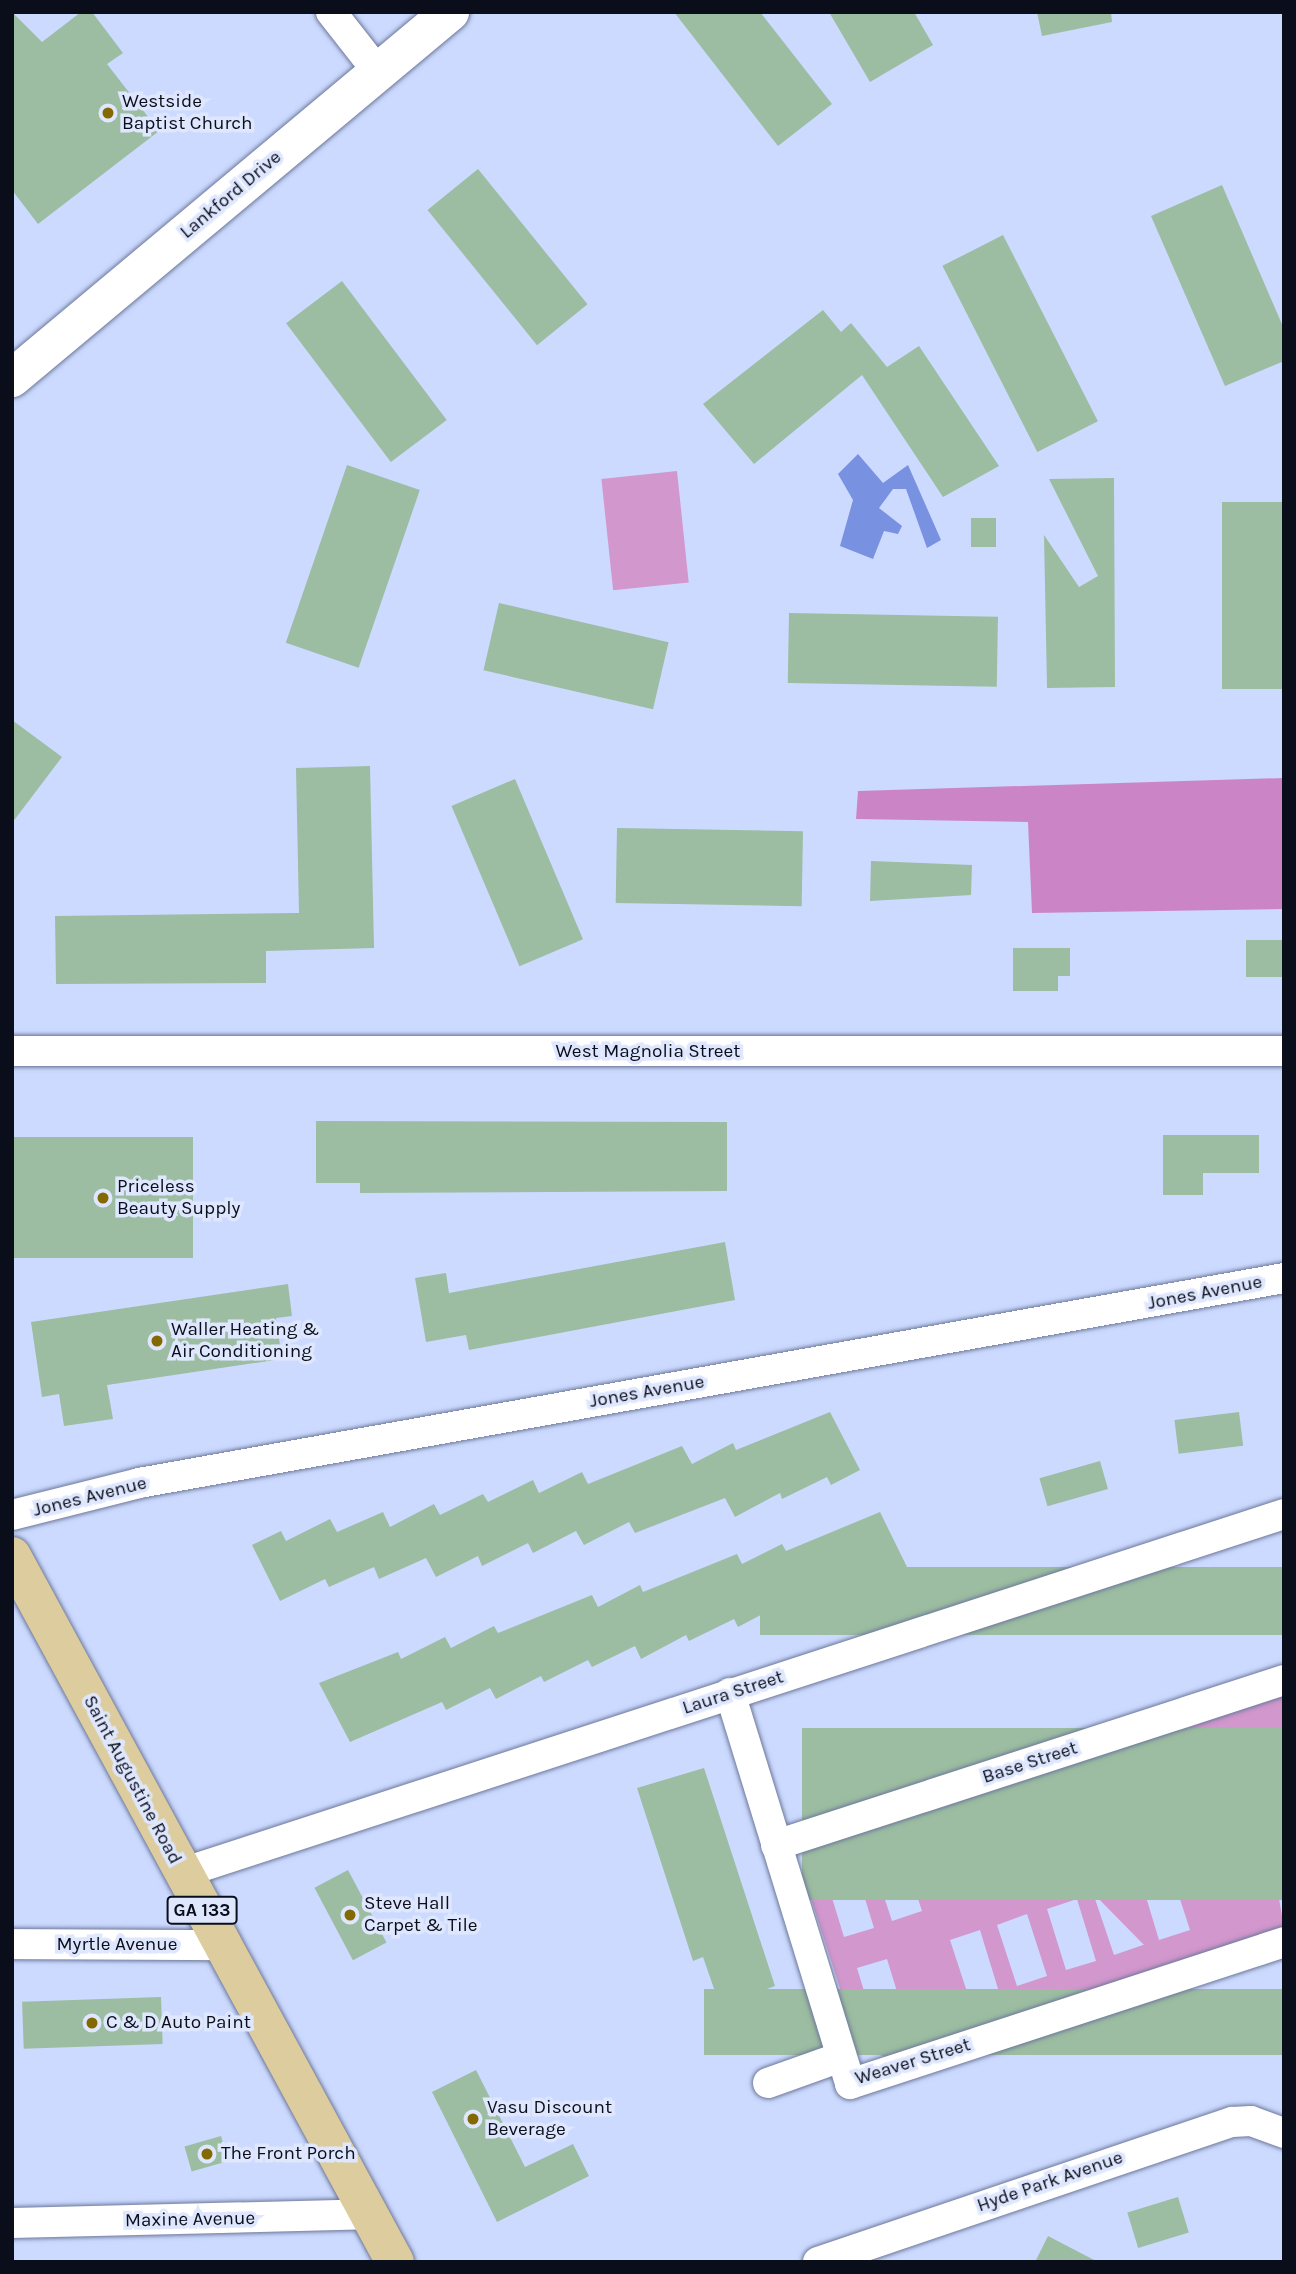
<!DOCTYPE html>
<style>
body{margin:0}
#map{position:relative;width:1296px;height:2274px;overflow:hidden;background:#ccdaff;font-family:Karla,sans-serif}
div>[style]{position:absolute}
.green>*{inset:0;background:#d297cd;transform-origin:0 0}
.forest>*{inset:0;background:#cb85c6}
.water>*{inset:0;background:#7891e0}
.building>*{inset:0;background:#9cbda1;transform-origin:0 0}
.roads{filter:drop-shadow(0 0 2px #6d789a) drop-shadow(0 0 2px #6d789a)}
.minor>*{height:30px;margin:-15px;padding:0 15px;transform-origin:15px;border-radius:15px;background:#fff}
.secondary>*{height:38px;margin:-19px;padding:0 19px;transform-origin:19px;border-radius:19px;background:#fff}
.primary>*{height:38px;margin:-19px;padding:0 19px;transform-origin:19px;border-radius:19px;background:#ddcc9e}
.dots>*{width:19px;height:19px;translate:-50% -50%;box-sizing:border-box;border:4px solid #dfe7fe;border-radius:50%}
span{translate:-50% -50%;white-space:nowrap;text-align:center;line-height:1.15;-webkit-text-stroke:7px #dfe7fe;paint-order:stroke}
.shield-label span{padding:2px 5px;background:#dfe7fe;border:2px solid;border-radius:5px;-webkit-text-stroke-width:0}
.shield-label{font-size:18px;color:#0a0e1a;font-weight:700}
.poi-label{font-size:19px;color:#0a0e1a}
.left{translate:0 -50%;text-align:left}
.street-label{font-size:19px;color:#0a0e1a}
.frame{position:absolute;inset:0;border:14px solid #0a0e1a;pointer-events:none}
</style>
<div id="map">
<div class="green">
<div style="left:677px;top:471px;width:112px;height:76px;rotate:84deg"></div>
<div style="clip-path:polygon(evenodd,1284px 1696px,1284px 1733px,1282px 1728px,1252px 1739px,1284px 1928px,885px 2057px,859px 2047px,804px 1877px,817px 1848px,1284px 1696px,1186px 1759px,1206px 1821px,1155px 1770px,1186px 1759px,1284px 1696px,902px 1850px,922px 1911px,892px 1921px,872px 1860px,902px 1850px,1284px 1696px,855px 1866px,874px 1928px,844px 1937px,825px 1875px,855px 1866px,1284px 1696px,1170px 1868px,1190px 1930px,1159px 1940px,1140px 1877px,1170px 1868px,1284px 1696px,1093px 1893px,1144px 1945px,1143px 1945px,1114px 1955px,1093px 1893px,1284px 1696px,1077px 1899px,1096px 1961px,1066px 1970px,1047px 1909px,1077px 1899px,1284px 1696px,1027px 1914px,1047px 1976px,1017px 1986px,997px 1925px,1027px 1914px,1284px 1696px,980px 1930px,999px 1992px,970px 2001px,950px 1940px,980px 1930px,1284px 1696px,887px 1959px,906px 2021px,876px 2030px,857px 1968px,887px 1959px)"></div>
</div>
<div class="forest">
<div style="clip-path:polygon(1284px 778px,1284px 909px,1032px 913px,1028px 822px,856px 819px,858px 791px)"></div>
</div>
<div class="water">
<div style="clip-path:polygon(858px 454px,883px 483px,908px 465px,941px 540px,927px 548px,906px 489px,893px 489px,879px 508px,902px 526px,898px 534px,884px 531px,873px 559px,840px 546px,853px 500px,838px 474px)"></div>
</div>
<div class="building">
<div style="clip-path:polygon(12px 12px,42px 42px,81px 12px,92px 12px,123px 53px,107px 64px,159px 131px,38px 224px,12px 190px)"></div>
<div style="clip-path:polygon(674px 12px,760px 12px,832px 104px,778px 146px)"></div>
<div style="clip-path:polygon(829px 12px,914px 12px,933px 45px,870px 82px)"></div>
<div style="clip-path:polygon(1037px 12px,1111px 12px,1112px 22px,1042px 36px)"></div>
<div style="left:478px;top:169px;width:174px;height:65px;rotate:51deg"></div>
<div style="clip-path:polygon(1222px 185px,1284px 329px,1284px 361px,1225px 386px,1151px 216px)"></div>
<div style="left:1003px;top:235px;width:209px;height:68px;rotate:63deg"></div>
<div style="left:342px;top:281px;width:174px;height:70px;rotate:53deg"></div>
<div style="clip-path:polygon(823px 310px,841px 332px,851px 323px,887px 367px,919px 346px,999px 466px,943px 497px,862px 375px,754px 464px,703px 404px)"></div>
<div style="left:347px;top:465px;width:77px;height:188px;rotate:19deg"></div>
<div style="clip-path:polygon(1114px 478px,1115px 687px,1047px 688px,1044px 535px,1079px 587px,1098px 576px,1049px 479px)"></div>
<div style="left:1222px;top:502px;width:62px;height:187px"></div>
<div style="left:971px;top:518px;width:25px;height:29px"></div>
<div style="left:499px;top:603px;width:174px;height:69px;rotate:13deg"></div>
<div style="left:789px;top:613px;width:209px;height:70px;rotate:1deg"></div>
<div style="clip-path:polygon(12px 720px,62px 757px,12px 823px)"></div>
<div style="clip-path:polygon(370px 766px,374px 948px,266px 951px,266px 983px,56px 984px,55px 916px,299px 913px,296px 768px)"></div>
<div style="left:515px;top:779px;width:174px;height:69px;rotate:67deg"></div>
<div style="left:617px;top:828px;width:186px;height:75px;rotate:1deg"></div>
<div style="clip-path:polygon(871px 861px,972px 865px,971px 895px,870px 901px)"></div>
<div style="left:1284px;top:940px;width:37px;height:38px;rotate:90deg"></div>
<div style="clip-path:polygon(1013px 948px,1070px 948px,1070px 976px,1058px 976px,1058px 991px,1013px 991px)"></div>
<div style="clip-path:polygon(316px 1121px,727px 1122px,727px 1191px,360px 1193px,360px 1183px,316px 1183px)"></div>
<div style="clip-path:polygon(1163px 1135px,1259px 1135px,1259px 1173px,1203px 1173px,1203px 1195px,1163px 1195px)"></div>
<div style="left:12px;top:1137px;width:181px;height:121px"></div>
<div style="clip-path:polygon(725px 1242px,735px 1300px,469px 1350px,466px 1335px,426px 1342px,415px 1278px,446px 1273px,449px 1293px)"></div>
<div style="clip-path:polygon(288px 1284px,292px 1316px,276px 1318px,282px 1359px,107px 1385px,113px 1419px,64px 1426px,59px 1394px,42px 1397px,31px 1322px)"></div>
<div style="clip-path:polygon(830px 1412px,860px 1470px,831px 1485px,827px 1477px,782px 1499px,780px 1493px,735px 1517px,725px 1498px,635px 1533px,629px 1522px,584px 1545px,576px 1531px,533px 1553px,528px 1543px,482px 1566px,478px 1556px,436px 1577px,426px 1558px,379px 1579px,374px 1567px,329px 1587px,325px 1579px,280px 1601px,252px 1545px,281px 1531px,286px 1541px,330px 1519px,337px 1532px,383px 1512px,390px 1527px,434px 1504px,440px 1515px,483px 1494px,488px 1502px,533px 1480px,539px 1493px,582px 1472px,588px 1484px,682px 1446px,692px 1464px,733px 1443px,736px 1450px)"></div>
<div style="left:1239px;top:1412px;width:34px;height:65px;rotate:83deg"></div>
<div style="left:1100px;top:1461px;width:29px;height:63px;rotate:74deg"></div>
<div style="clip-path:polygon(880px 1512px,909px 1571px,880px 1585px,876px 1578px,832px 1600px,829px 1594px,784px 1617px,778px 1606px,738px 1627px,734px 1619px,689px 1641px,686px 1635px,641px 1659px,635px 1646px,592px 1667px,588px 1660px,544px 1682px,541px 1676px,496px 1699px,490px 1688px,446px 1710px,442px 1702px,350px 1742px,319px 1683px,398px 1652px,401px 1659px,445px 1637px,451px 1648px,494px 1626px,498px 1633px,592px 1595px,598px 1607px,640px 1585px,643px 1592px,737px 1554px,742px 1564px,782px 1544px,786px 1551px)"></div>
<div style="left:1284px;top:1567px;width:68px;height:524px;rotate:90deg"></div>
<div style="left:1284px;top:1728px;width:172px;height:482px;rotate:90deg"></div>
<div style="clip-path:polygon(704px 1768px,775px 1986px,720px 2006px,703px 1957px,693px 1961px,637px 1788px)"></div>
<div style="left:348px;top:1870px;width:82px;height:38px;rotate:62deg"></div>
<div style="left:1284px;top:1989px;width:66px;height:580px;rotate:90deg"></div>
<div style="left:161px;top:1997px;width:47px;height:139px;rotate:88deg"></div>
<div style="clip-path:polygon(476px 2070px,525px 2167px,573px 2144px,589px 2176px,497px 2222px,432px 2092px)"></div>
<div style="left:221px;top:2136px;width:26px;height:38px;rotate:74deg"></div>
<div style="left:1178px;top:2197px;width:37px;height:53px;rotate:73deg"></div>
<div style="clip-path:polygon(1048px 2236px,1098px 2262px,1035px 2262px)"></div>
</div>
<div class="roads">
<div class="minor">
<div style="left:331px;top:12px;width:76px;rotate:51.9deg"></div>
<div style="left:12px;top:1051px;width:1272px"></div>
<div style="left:12px;top:1515px;width:131px;rotate:-14.1deg"></div>
<div style="left:139px;top:1483px;width:1163px;rotate:-10.15deg"></div>
<div style="left:730px;top:1693px;width:409px;rotate:72.9deg"></div>
<div style="left:850px;top:2084px;width:457px;rotate:-18.1deg"></div>
<div style="left:776px;top:1845px;width:534px;rotate:-17.99deg"></div>
<div style="left:182px;top:1873px;width:1159px;rotate:-18.04deg"></div>
<div style="left:12px;top:1944px;width:209px;rotate:0.3deg"></div>
<div style="left:768px;top:2083px;width:77px;rotate:-19.6deg"></div>
<div style="left:12px;top:2223px;width:356px;rotate:-1.4deg"></div>
<div style="left:818px;top:2262px;width:437px;rotate:-18.7deg"></div>
<div style="left:1232px;top:2122px;width:19px;rotate:-3deg"></div>
<div style="left:1251px;top:2121px;width:35px;rotate:20deg"></div>
</div>
<div class="secondary">
<div style="left:12px;top:378px;width:571px;rotate:-39.88deg"></div>
</div>
<div class="primary">
<div style="left:12px;top:1556px;width:803px;rotate:61.52deg"></div>
</div>
</div>
<div class="dots">
<div style="left:108px;top:113px;background:#846801"></div>
<div style="left:103px;top:1198px;background:#846801"></div>
<div style="left:157px;top:1341px;background:#846801"></div>
<div style="left:350px;top:1915px;background:#846801"></div>
<div style="left:92px;top:2023px;background:#846801"></div>
<div style="left:473px;top:2119px;background:#846801"></div>
<div style="left:207px;top:2154px;background:#846801"></div>
</div>
<div class="shield-label">
<span style="left:202px;top:1910px">GA 133</span>
</div>
<div class="poi-label">
<span class="left" style="left:122px;top:113px">Westside<br>Baptist Church</span>
<span class="left" style="left:117px;top:1198px">Priceless<br>Beauty Supply</span>
<span class="left" style="left:171px;top:1341px">Waller Heating &amp;<br>Air Conditioning</span>
<span class="left" style="left:364px;top:1915px">Steve Hall<br>Carpet &amp; Tile</span>
<span class="left" style="left:106px;top:2023px">C &amp; D Auto Paint</span>
<span class="left" style="left:487px;top:2119px">Vasu Discount<br>Beverage</span>
<span class="left" style="left:221px;top:2154px">The Front Porch</span>
</div>
<div class="street-label">
<span style="left:231px;top:195px;rotate:-40deg">Lankford Drive</span>
<span style="left:648px;top:1052px">West Magnolia Street</span>
<span style="left:1205px;top:1293px;rotate:-11deg">Jones Avenue</span>
<span style="left:647px;top:1392px;rotate:-10deg">Jones Avenue</span>
<span style="left:90px;top:1497px;rotate:-14deg">Jones Avenue</span>
<span style="left:733px;top:1693px;rotate:-18deg">Laura Street</span>
<span style="left:1030px;top:1763px;rotate:-18deg">Base Street</span>
<span style="left:132px;top:1780px;rotate:62deg">Saint Augustine Road</span>
<span style="left:117px;top:1945px">Myrtle Avenue</span>
<span style="left:913px;top:2062px;rotate:-17deg">Weaver Street</span>
<span style="left:1050px;top:2182px;rotate:-19deg">Hyde Park Avenue</span>
<span style="left:190px;top:2220px;rotate:-1deg">Maxine Avenue</span>
</div>
<div class="frame"></div>
</div>
